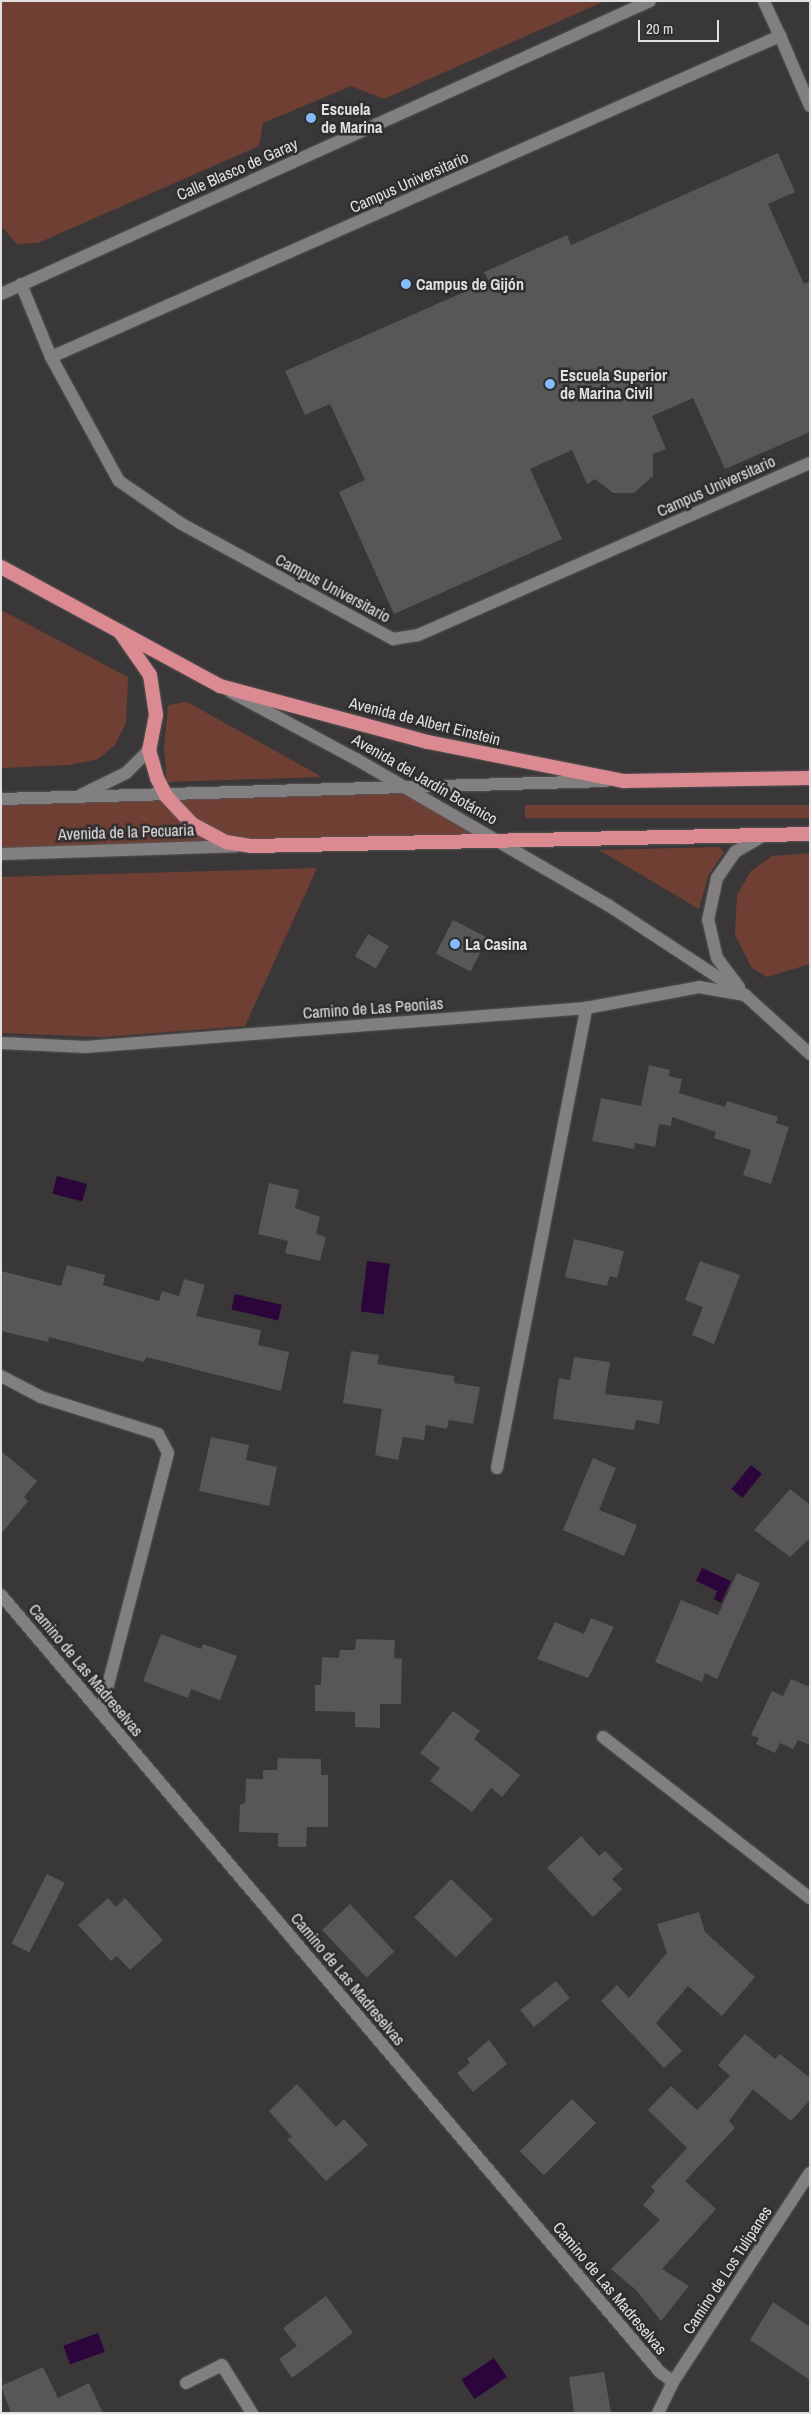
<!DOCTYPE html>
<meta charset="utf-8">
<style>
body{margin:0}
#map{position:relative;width:811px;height:2414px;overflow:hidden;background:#3a3738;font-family:"Archivo Narrow",sans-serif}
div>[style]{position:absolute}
.green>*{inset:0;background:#703f34;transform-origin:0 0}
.water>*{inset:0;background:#2c053c;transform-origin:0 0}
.building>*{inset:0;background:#585658;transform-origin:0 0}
.roads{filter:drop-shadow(0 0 1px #575455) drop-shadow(0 0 1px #575455)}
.service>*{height:12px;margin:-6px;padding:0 6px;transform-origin:6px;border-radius:6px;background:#827f80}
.minor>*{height:12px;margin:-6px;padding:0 6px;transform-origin:6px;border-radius:6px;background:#827f80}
.tertiary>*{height:12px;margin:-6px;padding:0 6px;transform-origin:6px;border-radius:6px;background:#827f80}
.trunk>*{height:14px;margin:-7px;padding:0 7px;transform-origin:7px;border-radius:7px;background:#dc8a92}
.dots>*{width:14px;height:14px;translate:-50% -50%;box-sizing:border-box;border:2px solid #2f2d2e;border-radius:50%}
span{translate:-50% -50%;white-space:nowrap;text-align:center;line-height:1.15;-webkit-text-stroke:5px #2f2d2e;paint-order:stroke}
.poi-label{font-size:16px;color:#e1dfe0;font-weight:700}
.left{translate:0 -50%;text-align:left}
.street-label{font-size:16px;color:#e1dfe0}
.frame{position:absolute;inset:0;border:2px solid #e1dfe0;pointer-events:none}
.scale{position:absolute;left:638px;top:20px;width:81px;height:22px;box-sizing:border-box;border:2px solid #e1dfe0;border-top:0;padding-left:6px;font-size:15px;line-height:18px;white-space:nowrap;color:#e1dfe0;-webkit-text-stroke:4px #2f2d2e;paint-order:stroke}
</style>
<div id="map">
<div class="green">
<div style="clip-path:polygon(1px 1px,605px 1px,384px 99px,351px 86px,263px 123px,259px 146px,38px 243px,17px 244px,1px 226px)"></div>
<div style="clip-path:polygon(1px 610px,128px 677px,126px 723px,115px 745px,98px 759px,70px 765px,1px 768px)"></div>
<div style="clip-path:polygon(187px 702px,317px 774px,321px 777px,167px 782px,164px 750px,168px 705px)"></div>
<div style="clip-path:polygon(404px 787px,499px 841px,1px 854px,1px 799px)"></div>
<div style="left:810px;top:805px;width:13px;height:285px;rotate:90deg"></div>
<div style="clip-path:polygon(719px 847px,724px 852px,708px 876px,699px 909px,599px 850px)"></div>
<div style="clip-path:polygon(810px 853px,810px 964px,767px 977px,752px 968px,735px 935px,737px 895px,751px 871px,772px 856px)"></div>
<div style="clip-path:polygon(317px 868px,245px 1026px,103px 1037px,1px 1033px,1px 877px)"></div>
</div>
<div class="water">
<div style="left:57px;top:1176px;width:31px;height:18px;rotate:15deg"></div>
<div style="left:367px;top:1261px;width:23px;height:51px;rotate:7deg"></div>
<div style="left:235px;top:1294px;width:48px;height:16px;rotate:13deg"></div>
<div style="left:751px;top:1465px;width:14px;height:31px;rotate:39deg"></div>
<div style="clip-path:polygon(702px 1568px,731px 1581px,721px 1603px,714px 1599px,717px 1591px,696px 1581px)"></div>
<div style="left:98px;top:2333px;width:20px;height:37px;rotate:70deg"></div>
<div style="left:494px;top:2358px;width:23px;height:39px;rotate:56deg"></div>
</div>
<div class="building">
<div style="clip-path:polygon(778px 153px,795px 192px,768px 204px,804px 284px,810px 281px,810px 432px,725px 469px,693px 398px,652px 416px,666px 449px,653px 454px,653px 476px,634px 493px,613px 493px,595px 479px,587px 484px,572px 450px,530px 469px,562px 539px,394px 614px,339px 492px,365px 480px,330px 404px,305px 415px,285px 371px,489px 281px,484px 272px,567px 235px,571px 245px)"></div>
<div style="left:453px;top:920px;width:39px;height:38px;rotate:27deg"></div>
<div style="left:368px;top:934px;width:24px;height:26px;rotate:30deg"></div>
<div style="clip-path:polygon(649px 1065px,670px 1070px,669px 1076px,682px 1079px,679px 1093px,725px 1107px,727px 1101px,778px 1117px,776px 1123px,789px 1127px,771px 1184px,743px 1175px,751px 1150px,714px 1138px,716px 1132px,672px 1117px,671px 1126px,659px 1124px,655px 1147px,635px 1143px,634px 1149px,592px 1141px,601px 1098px,641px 1106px)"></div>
<div style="clip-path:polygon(269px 1183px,299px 1190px,295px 1208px,320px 1217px,316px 1234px,326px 1237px,320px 1261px,285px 1253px,288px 1241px,258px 1234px)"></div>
<div style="clip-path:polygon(574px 1239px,624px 1251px,617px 1278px,610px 1276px,607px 1286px,565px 1277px)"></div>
<div style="clip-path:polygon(700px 1261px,740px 1275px,714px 1344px,692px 1335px,703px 1307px,685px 1300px)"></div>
<div style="clip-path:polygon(67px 1265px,105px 1275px,103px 1285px,159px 1301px,162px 1291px,179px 1296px,184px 1279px,205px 1285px,196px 1316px,261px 1330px,258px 1345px,289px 1352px,281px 1391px,146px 1357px,144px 1362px,49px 1337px,48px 1342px,1px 1331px,1px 1271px,61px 1286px)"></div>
<div style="clip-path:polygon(351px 1351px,379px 1355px,377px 1364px,454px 1376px,454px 1383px,480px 1387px,473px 1424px,449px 1420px,447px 1429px,426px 1425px,424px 1440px,403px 1437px,398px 1460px,375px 1455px,382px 1409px,343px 1403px)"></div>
<div style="clip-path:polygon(574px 1357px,610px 1362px,605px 1394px,663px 1401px,659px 1424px,636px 1420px,634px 1430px,553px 1419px,559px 1378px,570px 1380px)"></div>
<div style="clip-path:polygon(211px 1437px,249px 1445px,246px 1460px,277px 1467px,269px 1506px,199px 1491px)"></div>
<div style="clip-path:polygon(1px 1451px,37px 1481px,24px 1497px,28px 1501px,1px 1534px)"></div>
<div style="clip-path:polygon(593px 1458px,616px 1468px,599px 1510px,637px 1525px,624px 1556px,563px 1530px)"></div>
<div style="clip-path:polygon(790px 1489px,810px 1505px,810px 1538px,790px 1557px,754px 1530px)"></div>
<div style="clip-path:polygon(737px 1573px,760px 1583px,717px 1679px,705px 1673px,702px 1682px,655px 1662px,681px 1600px,718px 1615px)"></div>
<div style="clip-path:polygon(591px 1618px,614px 1627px,588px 1678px,537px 1659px,555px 1622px,584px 1634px)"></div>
<div style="clip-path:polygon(161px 1634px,201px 1649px,203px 1644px,237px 1656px,220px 1700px,191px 1689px,188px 1698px,143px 1681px)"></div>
<div style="clip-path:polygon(356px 1639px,395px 1640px,394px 1658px,402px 1659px,401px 1704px,380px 1704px,380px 1728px,355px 1727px,355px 1712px,315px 1711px,315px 1685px,321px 1685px,322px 1657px,339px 1658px,340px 1650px,355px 1650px)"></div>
<div style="clip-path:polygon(791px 1679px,810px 1687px,810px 1745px,798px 1740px,793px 1749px,780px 1743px,775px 1753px,756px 1744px,759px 1738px,751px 1735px,772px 1691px,783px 1696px)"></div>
<div style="clip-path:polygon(453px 1711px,480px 1731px,474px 1739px,520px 1775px,502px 1797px,491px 1788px,472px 1812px,430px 1781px,440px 1768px,420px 1753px)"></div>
<div style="clip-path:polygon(278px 1758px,321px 1759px,321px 1775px,328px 1775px,328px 1827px,307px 1827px,306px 1847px,278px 1847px,278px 1833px,239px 1832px,240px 1805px,245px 1803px,246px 1779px,263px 1779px,263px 1770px,277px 1770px)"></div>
<div style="clip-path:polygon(581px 1836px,599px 1856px,605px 1851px,623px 1869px,612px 1879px,622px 1889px,593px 1917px,547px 1868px)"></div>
<div style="left:47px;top:1874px;width:20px;height:78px;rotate:27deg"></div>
<div style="left:451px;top:1879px;width:58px;height:53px;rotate:44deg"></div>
<div style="clip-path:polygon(108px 1898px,116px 1907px,125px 1898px,163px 1940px,130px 1970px,117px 1956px,111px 1961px,78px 1925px)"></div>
<div style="left:350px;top:1904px;width:65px;height:38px;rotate:47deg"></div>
<div style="clip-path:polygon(699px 1912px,705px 1932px,755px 1977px,722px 2016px,688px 1986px,656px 2023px,682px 2051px,664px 2068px,601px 2001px,617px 1985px,629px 1998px,667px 1953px,657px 1924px)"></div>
<div style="left:556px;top:1981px;width:22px;height:46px;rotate:51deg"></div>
<div style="clip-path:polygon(745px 2034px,775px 2059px,780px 2054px,810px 2078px,810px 2100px,791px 2121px,753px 2089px,729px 2121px,735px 2128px,685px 2181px,716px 2209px,662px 2269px,689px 2286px,661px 2321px,636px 2290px,611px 2269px,660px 2220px,643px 2205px,655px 2191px,651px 2187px,687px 2148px,648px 2110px,671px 2086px,697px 2110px,730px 2076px,718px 2065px)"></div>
<div style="clip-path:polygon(489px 2040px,507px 2064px,473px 2092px,457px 2073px,470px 2063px,467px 2059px)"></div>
<div style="clip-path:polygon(297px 2084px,336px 2127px,344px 2119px,368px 2145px,326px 2181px,287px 2139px,292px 2137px,269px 2111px)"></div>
<div style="left:572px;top:2099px;width:34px;height:74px;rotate:45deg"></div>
<div style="clip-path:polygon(326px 2296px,353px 2333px,292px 2378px,279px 2359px,297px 2346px,283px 2328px)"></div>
<div style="clip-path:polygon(773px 2302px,810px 2327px,810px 2380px,750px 2340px)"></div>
<div style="clip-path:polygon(43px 2367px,58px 2398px,89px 2383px,103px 2413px,11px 2413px,1px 2386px)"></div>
<div style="clip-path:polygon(604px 2372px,611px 2413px,574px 2413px,569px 2377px)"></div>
</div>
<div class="roads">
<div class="service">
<div style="left:780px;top:36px;width:76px;rotate:66.8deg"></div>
<div style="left:21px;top:284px;width:79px;rotate:67.7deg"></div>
<div style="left:51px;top:357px;width:141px;rotate:61.3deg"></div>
<div style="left:119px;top:481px;width:74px;rotate:34.5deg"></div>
<div style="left:180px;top:523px;width:243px;rotate:28.6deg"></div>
<div style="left:393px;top:639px;width:25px;rotate:-9deg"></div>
<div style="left:418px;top:635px;width:428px;rotate:-23.7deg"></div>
<div style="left:51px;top:357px;width:797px;rotate:-23.77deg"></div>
<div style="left:780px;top:36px;width:38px;rotate:-115deg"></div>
<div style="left:1px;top:1376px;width:45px;rotate:27.7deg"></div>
<div style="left:41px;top:1397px;width:123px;rotate:17.5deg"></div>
<div style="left:158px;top:1434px;width:21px;rotate:62deg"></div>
<div style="left:168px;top:1453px;width:268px;rotate:104.5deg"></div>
<div style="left:497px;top:1468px;width:469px;rotate:-79deg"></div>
<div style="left:603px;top:1737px;width:262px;rotate:37.9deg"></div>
<div style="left:186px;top:2383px;width:40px;rotate:-26.6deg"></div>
<div style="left:222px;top:2365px;width:57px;rotate:58deg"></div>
</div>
<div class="minor">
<div style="left:1px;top:294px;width:712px;rotate:-24.3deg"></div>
<div style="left:231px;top:692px;width:142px;rotate:28.2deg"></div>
<div style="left:356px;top:759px;width:291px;rotate:30.1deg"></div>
<div style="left:608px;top:905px;width:164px;rotate:33.3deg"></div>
<div style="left:745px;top:995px;width:88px;rotate:42.2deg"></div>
<div style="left:739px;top:987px;width:36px;rotate:-127deg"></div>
<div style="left:717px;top:958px;width:39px;rotate:-103deg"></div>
<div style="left:708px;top:920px;width:43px;rotate:-77.9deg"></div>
<div style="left:717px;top:878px;width:32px;rotate:-55deg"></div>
<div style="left:735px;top:852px;width:34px;rotate:-30deg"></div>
<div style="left:1px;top:1043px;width:85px;rotate:2.7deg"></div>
<div style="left:86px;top:1047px;width:502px;rotate:-4.46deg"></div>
<div style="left:586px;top:1008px;width:115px;rotate:-10.5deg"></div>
<div style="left:699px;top:987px;width:47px;rotate:9.9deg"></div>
<div style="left:1px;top:1595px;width:1019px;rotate:49.7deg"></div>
<div style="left:660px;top:2372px;width:16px;rotate:38deg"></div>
<div style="left:658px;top:2413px;width:34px;rotate:-64deg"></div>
<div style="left:673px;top:2382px;width:250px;rotate:-56.8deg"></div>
</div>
<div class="tertiary">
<div style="left:81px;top:795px;width:50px;rotate:-26.1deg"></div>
<div style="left:126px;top:773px;width:33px;rotate:-45deg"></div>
<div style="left:1px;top:799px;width:605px;rotate:-1.7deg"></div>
<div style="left:1px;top:854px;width:235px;rotate:-1.9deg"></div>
</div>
<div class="trunk">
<div style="left:1px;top:567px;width:249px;rotate:28.5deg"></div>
<div style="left:220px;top:686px;width:215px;rotate:15.1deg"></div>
<div style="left:428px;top:742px;width:200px;rotate:11.3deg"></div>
<div style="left:624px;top:781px;width:186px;rotate:-0.9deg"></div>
<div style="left:120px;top:632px;width:52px;rotate:55.1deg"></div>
<div style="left:150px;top:675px;width:40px;rotate:81.5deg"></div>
<div style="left:156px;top:715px;width:36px;rotate:101deg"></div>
<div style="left:149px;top:750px;width:29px;rotate:74deg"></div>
<div style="left:157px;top:778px;width:20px;rotate:63deg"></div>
<div style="left:166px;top:796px;width:38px;rotate:47deg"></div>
<div style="left:192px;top:824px;width:38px;rotate:28deg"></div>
<div style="left:226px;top:842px;width:26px;rotate:9deg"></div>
<div style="left:252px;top:846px;width:558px;rotate:-1.23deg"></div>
</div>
</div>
<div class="dots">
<div style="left:311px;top:118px;background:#86bbfb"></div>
<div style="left:406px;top:284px;background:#86bbfb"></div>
<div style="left:550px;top:384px;background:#86bbfb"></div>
<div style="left:455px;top:944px;background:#86bbfb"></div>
</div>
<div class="poi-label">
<span class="left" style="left:321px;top:118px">Escuela<br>de Marina</span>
<span class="left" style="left:416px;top:284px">Campus de Gijón</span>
<span class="left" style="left:560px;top:384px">Escuela Superior<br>de Marina Civil</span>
<span class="left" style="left:465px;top:944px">La Casina</span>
</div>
<div class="street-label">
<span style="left:237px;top:169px;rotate:-24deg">Calle Blasco de Garay</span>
<span style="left:409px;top:182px;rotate:-24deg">Campus Universitario</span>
<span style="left:716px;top:486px;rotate:-24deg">Campus Universitario</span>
<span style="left:333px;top:588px;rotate:28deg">Campus Universitario</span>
<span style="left:425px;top:721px;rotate:14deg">Avenida de Albert Einstein</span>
<span style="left:425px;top:779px;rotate:30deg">Avenida del Jardín Botánico</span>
<span style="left:126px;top:832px;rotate:-2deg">Avenida de la Pecuaria</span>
<span style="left:373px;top:1008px;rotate:-4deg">Camino de Las Peonias</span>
<span style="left:86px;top:1670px;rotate:50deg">Camino de Las Madreselvas</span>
<span style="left:348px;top:1979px;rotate:50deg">Camino de Las Madreselvas</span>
<span style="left:727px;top:2270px;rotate:-57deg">Camino de Los Tulipanes</span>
<span style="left:610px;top:2288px;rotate:50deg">Camino de Las Madreselvas</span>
</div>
<div class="frame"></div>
<div class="scale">20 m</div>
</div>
